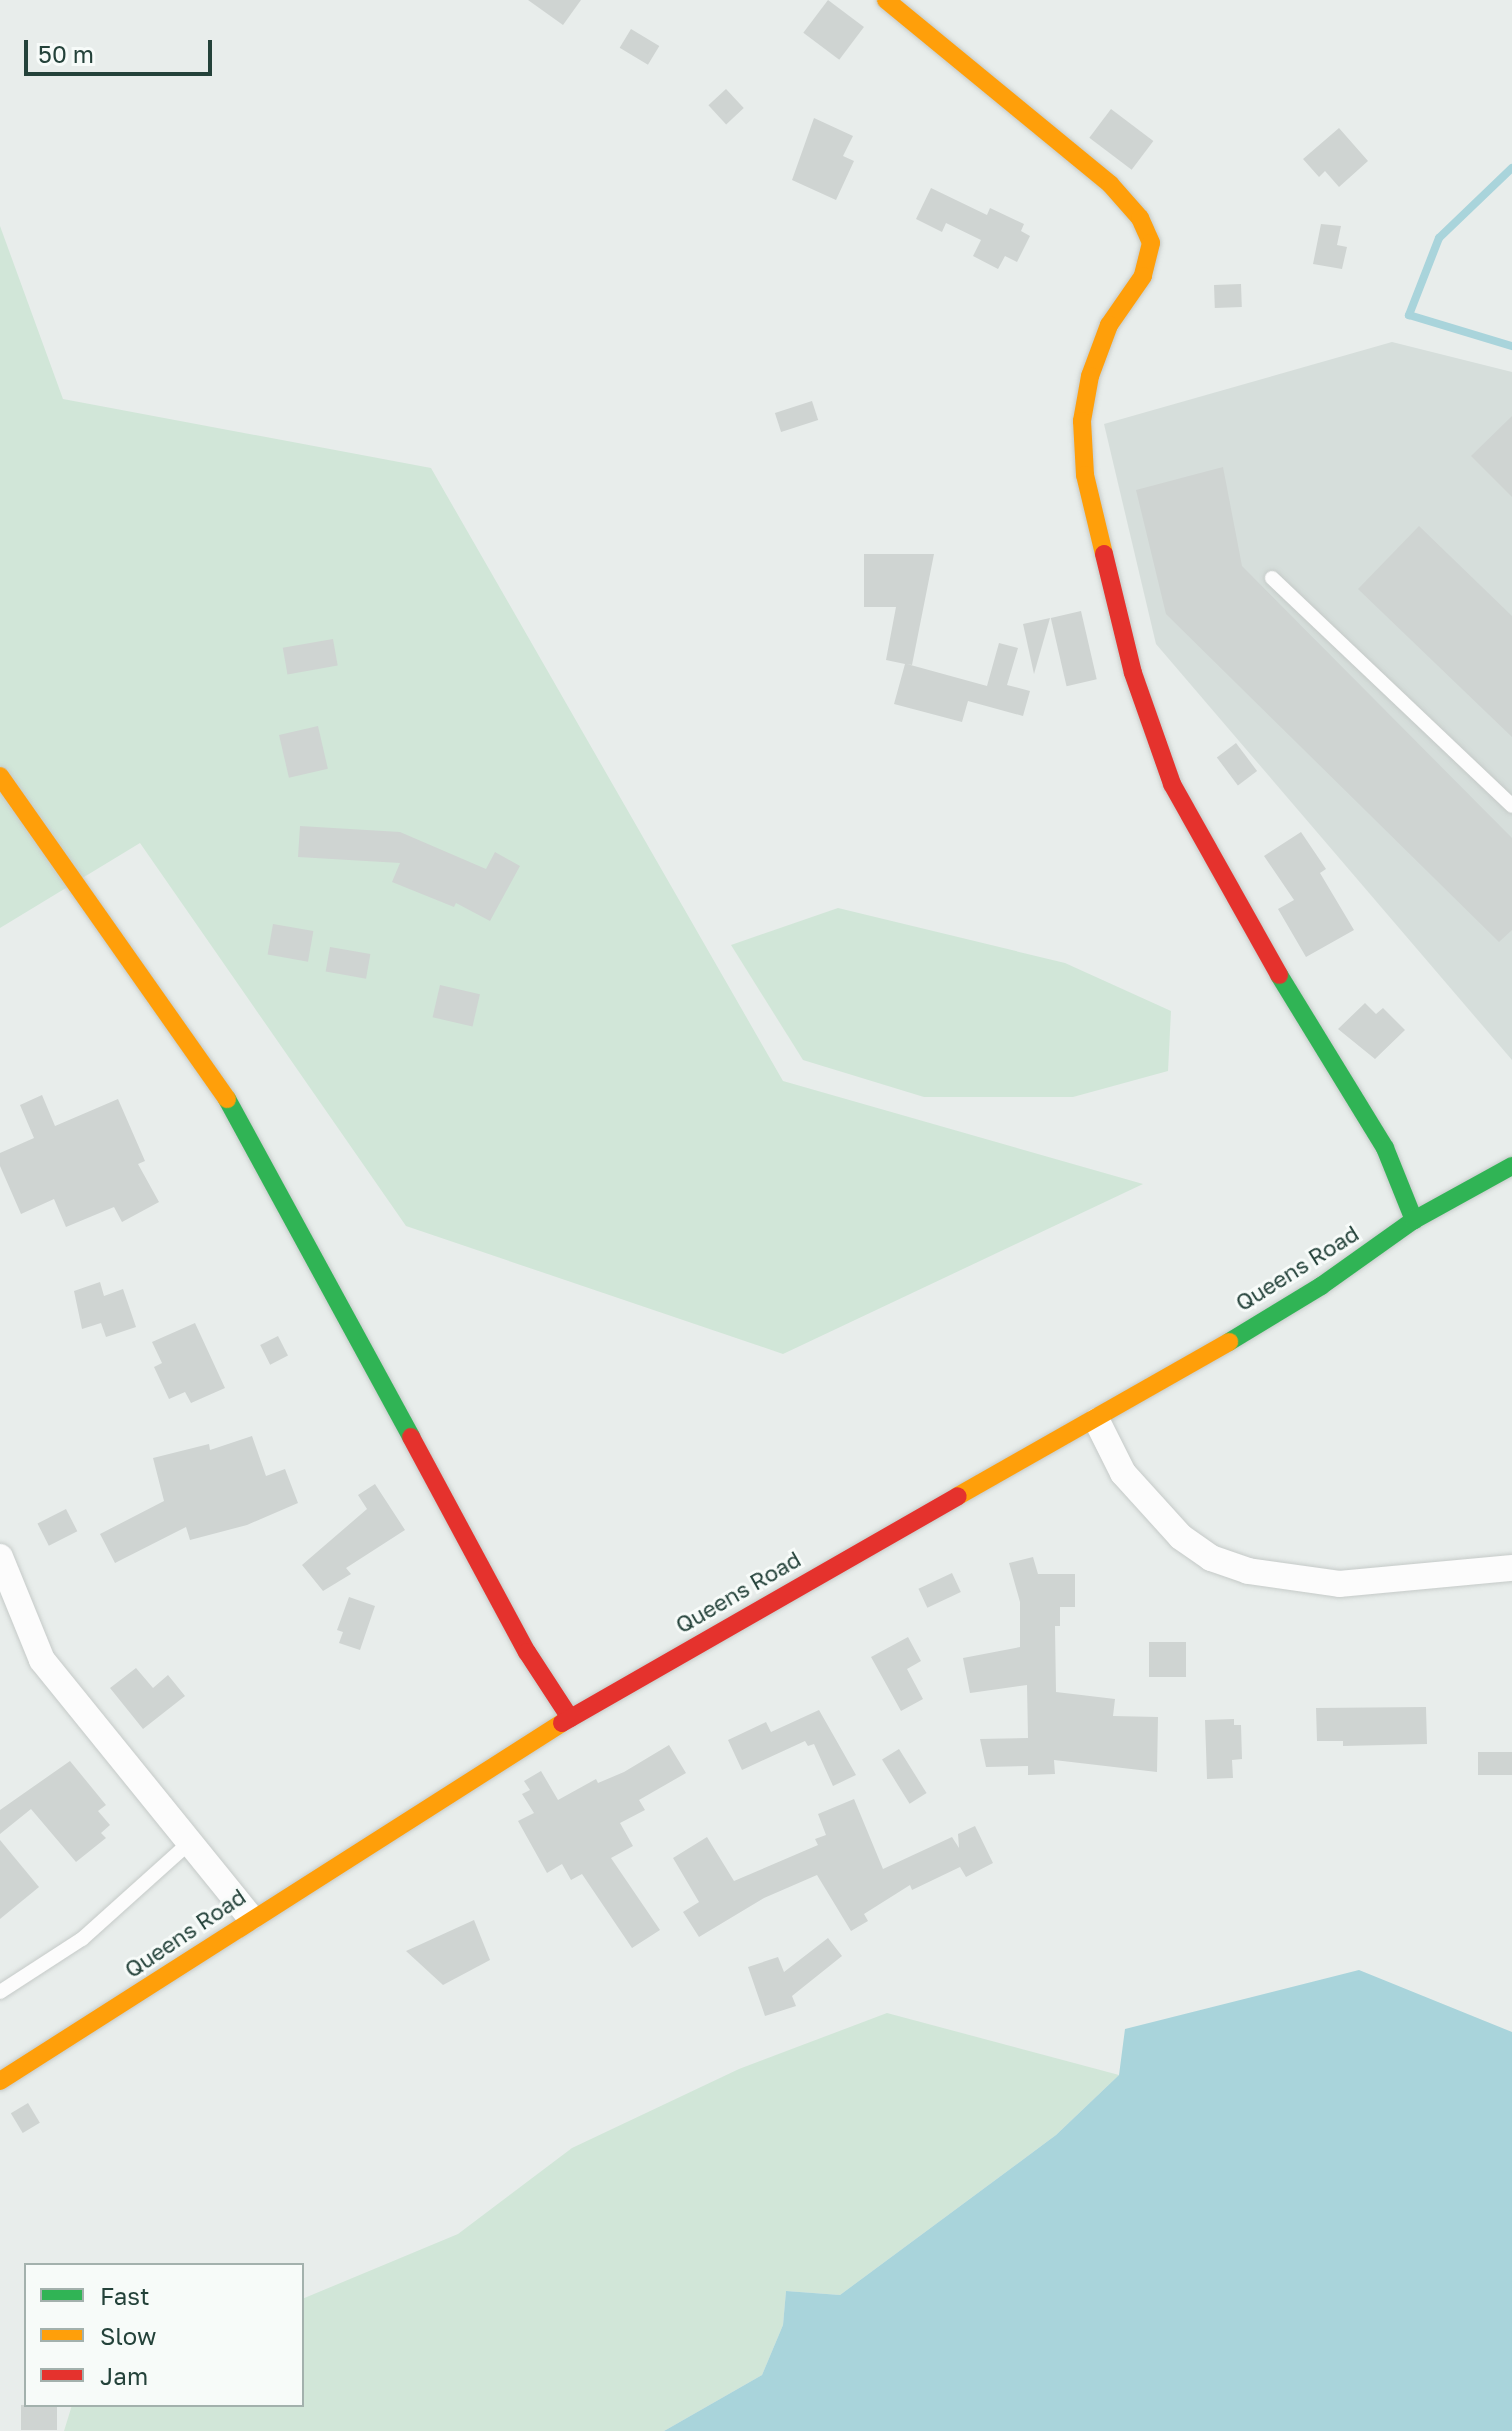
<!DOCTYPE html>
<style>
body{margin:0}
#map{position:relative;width:1512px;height:2431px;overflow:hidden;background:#e8edeb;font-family:"Golos Text",sans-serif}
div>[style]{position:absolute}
.built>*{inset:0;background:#d6dedb}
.green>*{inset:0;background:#d1e6d8}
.water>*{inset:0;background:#a9d4db}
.stream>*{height:8px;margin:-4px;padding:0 4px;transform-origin:4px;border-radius:4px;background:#a9d4db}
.building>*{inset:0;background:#cfd4d2;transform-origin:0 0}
.roads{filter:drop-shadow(0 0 2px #c5cac8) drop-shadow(0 0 2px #c5cac8)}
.lane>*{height:14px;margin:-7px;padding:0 7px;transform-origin:7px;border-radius:7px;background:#fcfcfc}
.street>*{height:26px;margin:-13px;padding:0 13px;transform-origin:13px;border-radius:13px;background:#fcfcfc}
.fast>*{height:18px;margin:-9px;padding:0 9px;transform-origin:9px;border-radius:9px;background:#30b455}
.slow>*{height:18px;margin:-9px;padding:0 9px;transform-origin:9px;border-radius:9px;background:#ff9f0a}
.jam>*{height:18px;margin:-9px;padding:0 9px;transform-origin:9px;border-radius:9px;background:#e5322d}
span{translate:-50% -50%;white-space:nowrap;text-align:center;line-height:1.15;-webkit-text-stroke:6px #f7fbf9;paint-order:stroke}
.street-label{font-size:22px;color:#24423a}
.legend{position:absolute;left:24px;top:2263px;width:280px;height:144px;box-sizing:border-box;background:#f7fbf9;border:2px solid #a3b1ad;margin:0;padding:10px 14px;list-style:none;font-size:24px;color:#24423a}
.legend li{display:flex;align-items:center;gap:16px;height:40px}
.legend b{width:40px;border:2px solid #a3b1ad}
.scale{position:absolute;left:24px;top:40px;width:188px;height:36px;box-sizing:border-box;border:4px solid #24423a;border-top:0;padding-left:10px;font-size:24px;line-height:28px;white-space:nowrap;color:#24423a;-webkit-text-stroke:6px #f7fbf9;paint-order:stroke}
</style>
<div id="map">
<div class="built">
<div style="clip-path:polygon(1392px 342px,1512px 372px,1512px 1060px,1156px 644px,1104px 424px)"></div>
</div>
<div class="green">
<div style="clip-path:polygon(0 226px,63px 399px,431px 468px,783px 1081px,1143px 1184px,783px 1354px,406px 1226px,140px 843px,0 928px)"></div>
<div style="clip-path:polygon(838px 908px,1065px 963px,1171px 1011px,1168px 1071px,1073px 1097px,924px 1097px,803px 1060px,731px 945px)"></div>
<div style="clip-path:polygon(887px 2013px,1119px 2075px,1056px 2135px,840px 2295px,786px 2291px,783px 2325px,762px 2375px,664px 2431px,64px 2431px,72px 2405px,302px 2405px,302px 2299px,458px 2234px,572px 2148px,739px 2069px)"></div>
</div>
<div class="water">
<div style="clip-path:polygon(1359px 1970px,1512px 2032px,1512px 2431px,664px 2431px,762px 2375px,783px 2325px,786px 2291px,840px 2295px,1056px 2135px,1119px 2075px,1125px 2029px)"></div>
</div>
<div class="stream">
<div style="left:1512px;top:168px;width:101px;rotate:136.2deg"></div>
<div style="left:1439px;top:238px;width:83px;rotate:111.3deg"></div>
<div style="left:1409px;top:315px;width:108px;rotate:16.8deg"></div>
</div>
<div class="building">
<div style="clip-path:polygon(528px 0,581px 0,563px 25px)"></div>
<div style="left:828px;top:0;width:45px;height:41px;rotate:37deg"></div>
<div style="left:631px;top:29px;width:33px;height:22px;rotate:31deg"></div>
<div style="left:726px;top:89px;width:26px;height:24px;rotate:47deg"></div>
<div style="left:1111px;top:109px;width:53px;height:36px;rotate:37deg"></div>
<div style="clip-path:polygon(814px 118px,853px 136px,843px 156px,854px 161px,836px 200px,792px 180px)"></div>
<div style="clip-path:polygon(1339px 128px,1368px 161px,1339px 187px,1325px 171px,1319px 177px,1303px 159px)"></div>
<div style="clip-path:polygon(931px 188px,987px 215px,990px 208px,1024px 224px,1021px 231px,1030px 236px,1017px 262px,1005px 256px,998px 269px,973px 256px,981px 240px,946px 223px,942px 232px,916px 219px)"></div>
<div style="clip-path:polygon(1321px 224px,1341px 226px,1337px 245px,1347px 247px,1342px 269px,1313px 264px)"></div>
<div style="left:1241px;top:284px;width:23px;height:27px;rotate:88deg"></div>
<div style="left:812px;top:401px;width:20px;height:39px;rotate:72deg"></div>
<div style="clip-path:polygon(1512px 416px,1512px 497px,1471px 456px)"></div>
<div style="clip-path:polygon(1223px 467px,1242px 566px,1512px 838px,1512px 930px,1499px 942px,1166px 614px,1136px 490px)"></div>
<div style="clip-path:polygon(1419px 526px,1512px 616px,1512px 737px,1358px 589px)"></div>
<div style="clip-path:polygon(864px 554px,934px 554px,912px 665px,907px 664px,987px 686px,999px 643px,1018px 648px,1007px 685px,1030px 691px,1023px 716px,968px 701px,962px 722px,894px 704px,905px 664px,886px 660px,896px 607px,864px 607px)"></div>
<div style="left:1081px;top:611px;width:70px;height:31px;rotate:77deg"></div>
<div style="clip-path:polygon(1050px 618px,1034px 674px,1023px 624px)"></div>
<div style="left:333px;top:639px;width:27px;height:51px;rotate:80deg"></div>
<div style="left:318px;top:726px;width:44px;height:40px;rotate:77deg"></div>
<div style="left:1236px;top:743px;width:35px;height:24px;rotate:53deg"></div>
<div style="clip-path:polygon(300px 826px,400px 832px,486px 869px,495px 852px,520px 866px,490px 921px,456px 903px,454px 907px,392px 882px,400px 863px,298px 857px)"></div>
<div style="clip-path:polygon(1301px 832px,1326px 869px,1320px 873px,1354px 930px,1306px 957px,1278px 909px,1294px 900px,1264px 856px)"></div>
<div style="left:273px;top:924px;width:41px;height:31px;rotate:10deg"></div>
<div style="left:330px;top:947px;width:41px;height:25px;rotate:10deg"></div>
<div style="left:440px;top:985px;width:41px;height:33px;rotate:13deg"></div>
<div style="clip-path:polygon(1365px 1003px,1376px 1014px,1383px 1008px,1405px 1030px,1375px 1059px,1338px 1029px)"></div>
<div style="clip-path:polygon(42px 1095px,55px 1126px,118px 1099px,145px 1161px,138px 1164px,159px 1202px,122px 1222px,114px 1207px,66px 1227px,54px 1199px,21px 1214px,0 1166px,0 1153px,34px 1138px,20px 1105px)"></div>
<div style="clip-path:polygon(100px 1282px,104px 1296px,123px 1289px,136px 1327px,106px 1337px,101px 1323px,82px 1329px,74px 1291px)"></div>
<div style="clip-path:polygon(195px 1323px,225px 1388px,191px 1403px,185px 1392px,169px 1399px,154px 1367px,162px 1363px,152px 1342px)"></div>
<div style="left:278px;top:1336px;width:22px;height:20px;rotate:63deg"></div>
<div style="clip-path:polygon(252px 1436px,266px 1476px,285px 1469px,298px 1503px,247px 1525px,190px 1540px,186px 1527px,115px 1563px,100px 1534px,164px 1501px,153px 1458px,209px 1444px,210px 1450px)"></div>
<div style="clip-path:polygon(375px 1484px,405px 1530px,346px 1568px,351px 1574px,323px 1591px,302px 1565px,367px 1509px,358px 1495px)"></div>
<div style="left:66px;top:1509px;width:25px;height:32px;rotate:63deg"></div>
<div style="clip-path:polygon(1033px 1557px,1038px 1574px,1075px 1574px,1075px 1607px,1060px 1607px,1060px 1626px,1055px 1626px,1056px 1692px,1115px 1699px,1113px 1716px,1158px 1717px,1157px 1772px,1054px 1760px,1055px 1774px,1028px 1775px,1028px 1766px,986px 1767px,980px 1739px,1028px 1738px,1027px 1685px,970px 1693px,963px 1658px,1020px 1647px,1020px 1602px,1009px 1563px)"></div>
<div style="left:952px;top:1573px;width:21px;height:37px;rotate:65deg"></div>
<div style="clip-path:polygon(349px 1597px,375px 1606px,360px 1650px,339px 1643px,343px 1632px,337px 1630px)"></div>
<div style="clip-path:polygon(908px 1637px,921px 1661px,907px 1669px,923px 1699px,901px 1711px,871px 1657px)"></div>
<div style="left:1149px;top:1642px;width:37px;height:35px"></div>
<div style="clip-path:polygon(136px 1668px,153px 1688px,168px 1675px,185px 1696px,143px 1729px,110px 1688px)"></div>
<div style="clip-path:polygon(1426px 1707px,1427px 1744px,1343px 1746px,1343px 1741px,1317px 1741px,1316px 1708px)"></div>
<div style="clip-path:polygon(819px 1710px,856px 1775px,833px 1786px,814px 1744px,808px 1746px,805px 1741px,742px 1770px,728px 1740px,766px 1722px,771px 1732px)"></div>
<div style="clip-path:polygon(1234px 1719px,1234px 1725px,1241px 1725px,1242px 1759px,1232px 1760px,1233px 1778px,1207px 1779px,1205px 1720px)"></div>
<div style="clip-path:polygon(669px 1745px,686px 1773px,639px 1800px,645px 1810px,620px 1823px,633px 1846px,611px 1858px,660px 1930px,632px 1948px,582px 1874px,571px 1880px,562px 1864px,547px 1873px,518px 1821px,534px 1813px,522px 1794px,530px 1790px,524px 1781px,541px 1771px,558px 1800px,596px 1779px,598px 1783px,624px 1772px)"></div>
<div style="left:899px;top:1749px;width:52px;height:20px;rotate:58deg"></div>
<div style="left:1478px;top:1752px;width:34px;height:23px"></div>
<div style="clip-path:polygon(70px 1761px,106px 1805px,98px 1811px,110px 1825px,101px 1833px,106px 1838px,76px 1862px,31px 1809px,0 1834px,0 1810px)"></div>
<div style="clip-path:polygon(854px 1799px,883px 1869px,952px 1837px,959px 1848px,958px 1834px,975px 1826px,993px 1863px,966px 1877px,960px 1867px,912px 1890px,910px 1885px,864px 1914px,868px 1921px,851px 1931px,817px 1875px,764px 1898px,699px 1937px,683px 1912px,699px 1902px,673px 1858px,707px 1837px,734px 1881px,818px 1845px,815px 1839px,826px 1835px,818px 1814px)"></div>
<div style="clip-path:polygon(0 1840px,39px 1887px,0 1919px)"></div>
<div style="clip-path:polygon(474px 1920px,490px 1960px,443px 1985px,406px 1951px)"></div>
<div style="clip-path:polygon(828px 1938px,842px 1956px,792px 1996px,796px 2006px,765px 2016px,748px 1967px,778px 1957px,784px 1972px)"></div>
<div style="left:28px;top:2103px;width:23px;height:20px;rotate:59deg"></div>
<div style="left:21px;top:2405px;width:36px;height:25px"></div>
</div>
<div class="roads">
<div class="lane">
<div style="left:1272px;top:578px;width:331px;rotate:43.5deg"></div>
<div style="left:0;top:1992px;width:98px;rotate:-32.9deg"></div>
<div style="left:82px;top:1939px;width:142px;rotate:-41.9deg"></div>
</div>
<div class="street">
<div style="left:1097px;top:1421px;width:58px;rotate:63.4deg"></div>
<div style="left:1123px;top:1473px;width:86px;rotate:47.8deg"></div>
<div style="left:1181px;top:1537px;width:37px;rotate:35deg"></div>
<div style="left:1211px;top:1558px;width:39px;rotate:19deg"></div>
<div style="left:1248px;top:1571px;width:92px;rotate:8.1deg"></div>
<div style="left:1339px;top:1584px;width:174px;rotate:-5.3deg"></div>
<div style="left:0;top:1557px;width:111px;rotate:67.8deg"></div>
<div style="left:42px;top:1660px;width:331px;rotate:51deg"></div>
</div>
<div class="fast">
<div style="left:1279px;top:975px;width:203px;rotate:58.5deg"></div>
<div style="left:1385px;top:1148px;width:78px;rotate:68.1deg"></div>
<div style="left:227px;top:1099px;width:385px;rotate:61.4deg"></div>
<div style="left:1229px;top:1342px;width:108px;rotate:-31.3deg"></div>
<div style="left:1321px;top:1286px;width:114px;rotate:-35.4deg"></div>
<div style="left:1414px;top:1220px;width:112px;rotate:-28.9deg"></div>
</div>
<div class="slow">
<div style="left:886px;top:0;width:290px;rotate:39.4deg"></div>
<div style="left:1110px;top:184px;width:45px;rotate:48.6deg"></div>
<div style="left:1140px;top:218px;width:27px;rotate:66deg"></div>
<div style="left:1151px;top:243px;width:34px;rotate:104deg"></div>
<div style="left:1143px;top:276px;width:60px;rotate:124.8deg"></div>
<div style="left:1109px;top:325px;width:54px;rotate:110.4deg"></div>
<div style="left:1090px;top:376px;width:46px;rotate:100.1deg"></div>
<div style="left:1082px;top:421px;width:54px;rotate:86.8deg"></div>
<div style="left:1085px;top:475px;width:81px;rotate:76.5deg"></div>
<div style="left:0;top:776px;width:395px;rotate:54.9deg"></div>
<div style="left:958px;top:1496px;width:312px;rotate:-29.6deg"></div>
<div style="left:0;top:2081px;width:666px;rotate:-32.5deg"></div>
</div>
<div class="jam">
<div style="left:1104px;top:554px;width:122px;rotate:76.3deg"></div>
<div style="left:1133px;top:673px;width:118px;rotate:70.6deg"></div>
<div style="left:1172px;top:784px;width:219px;rotate:60.7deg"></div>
<div style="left:411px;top:1437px;width:244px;rotate:61.7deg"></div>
<div style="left:527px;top:1652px;width:79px;rotate:56.9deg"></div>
<div style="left:562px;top:1723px;width:456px;rotate:-29.8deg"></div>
</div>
</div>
<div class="street-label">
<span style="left:1297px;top:1268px;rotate:-32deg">Queens Road</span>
<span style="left:738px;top:1592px;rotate:-30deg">Queens Road</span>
<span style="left:185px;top:1933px;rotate:-34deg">Queens Road</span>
</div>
<ul class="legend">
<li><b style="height:10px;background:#30b455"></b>Fast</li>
<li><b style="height:10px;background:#ff9f0a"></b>Slow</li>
<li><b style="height:10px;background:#e5322d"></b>Jam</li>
</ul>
<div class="scale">50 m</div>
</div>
